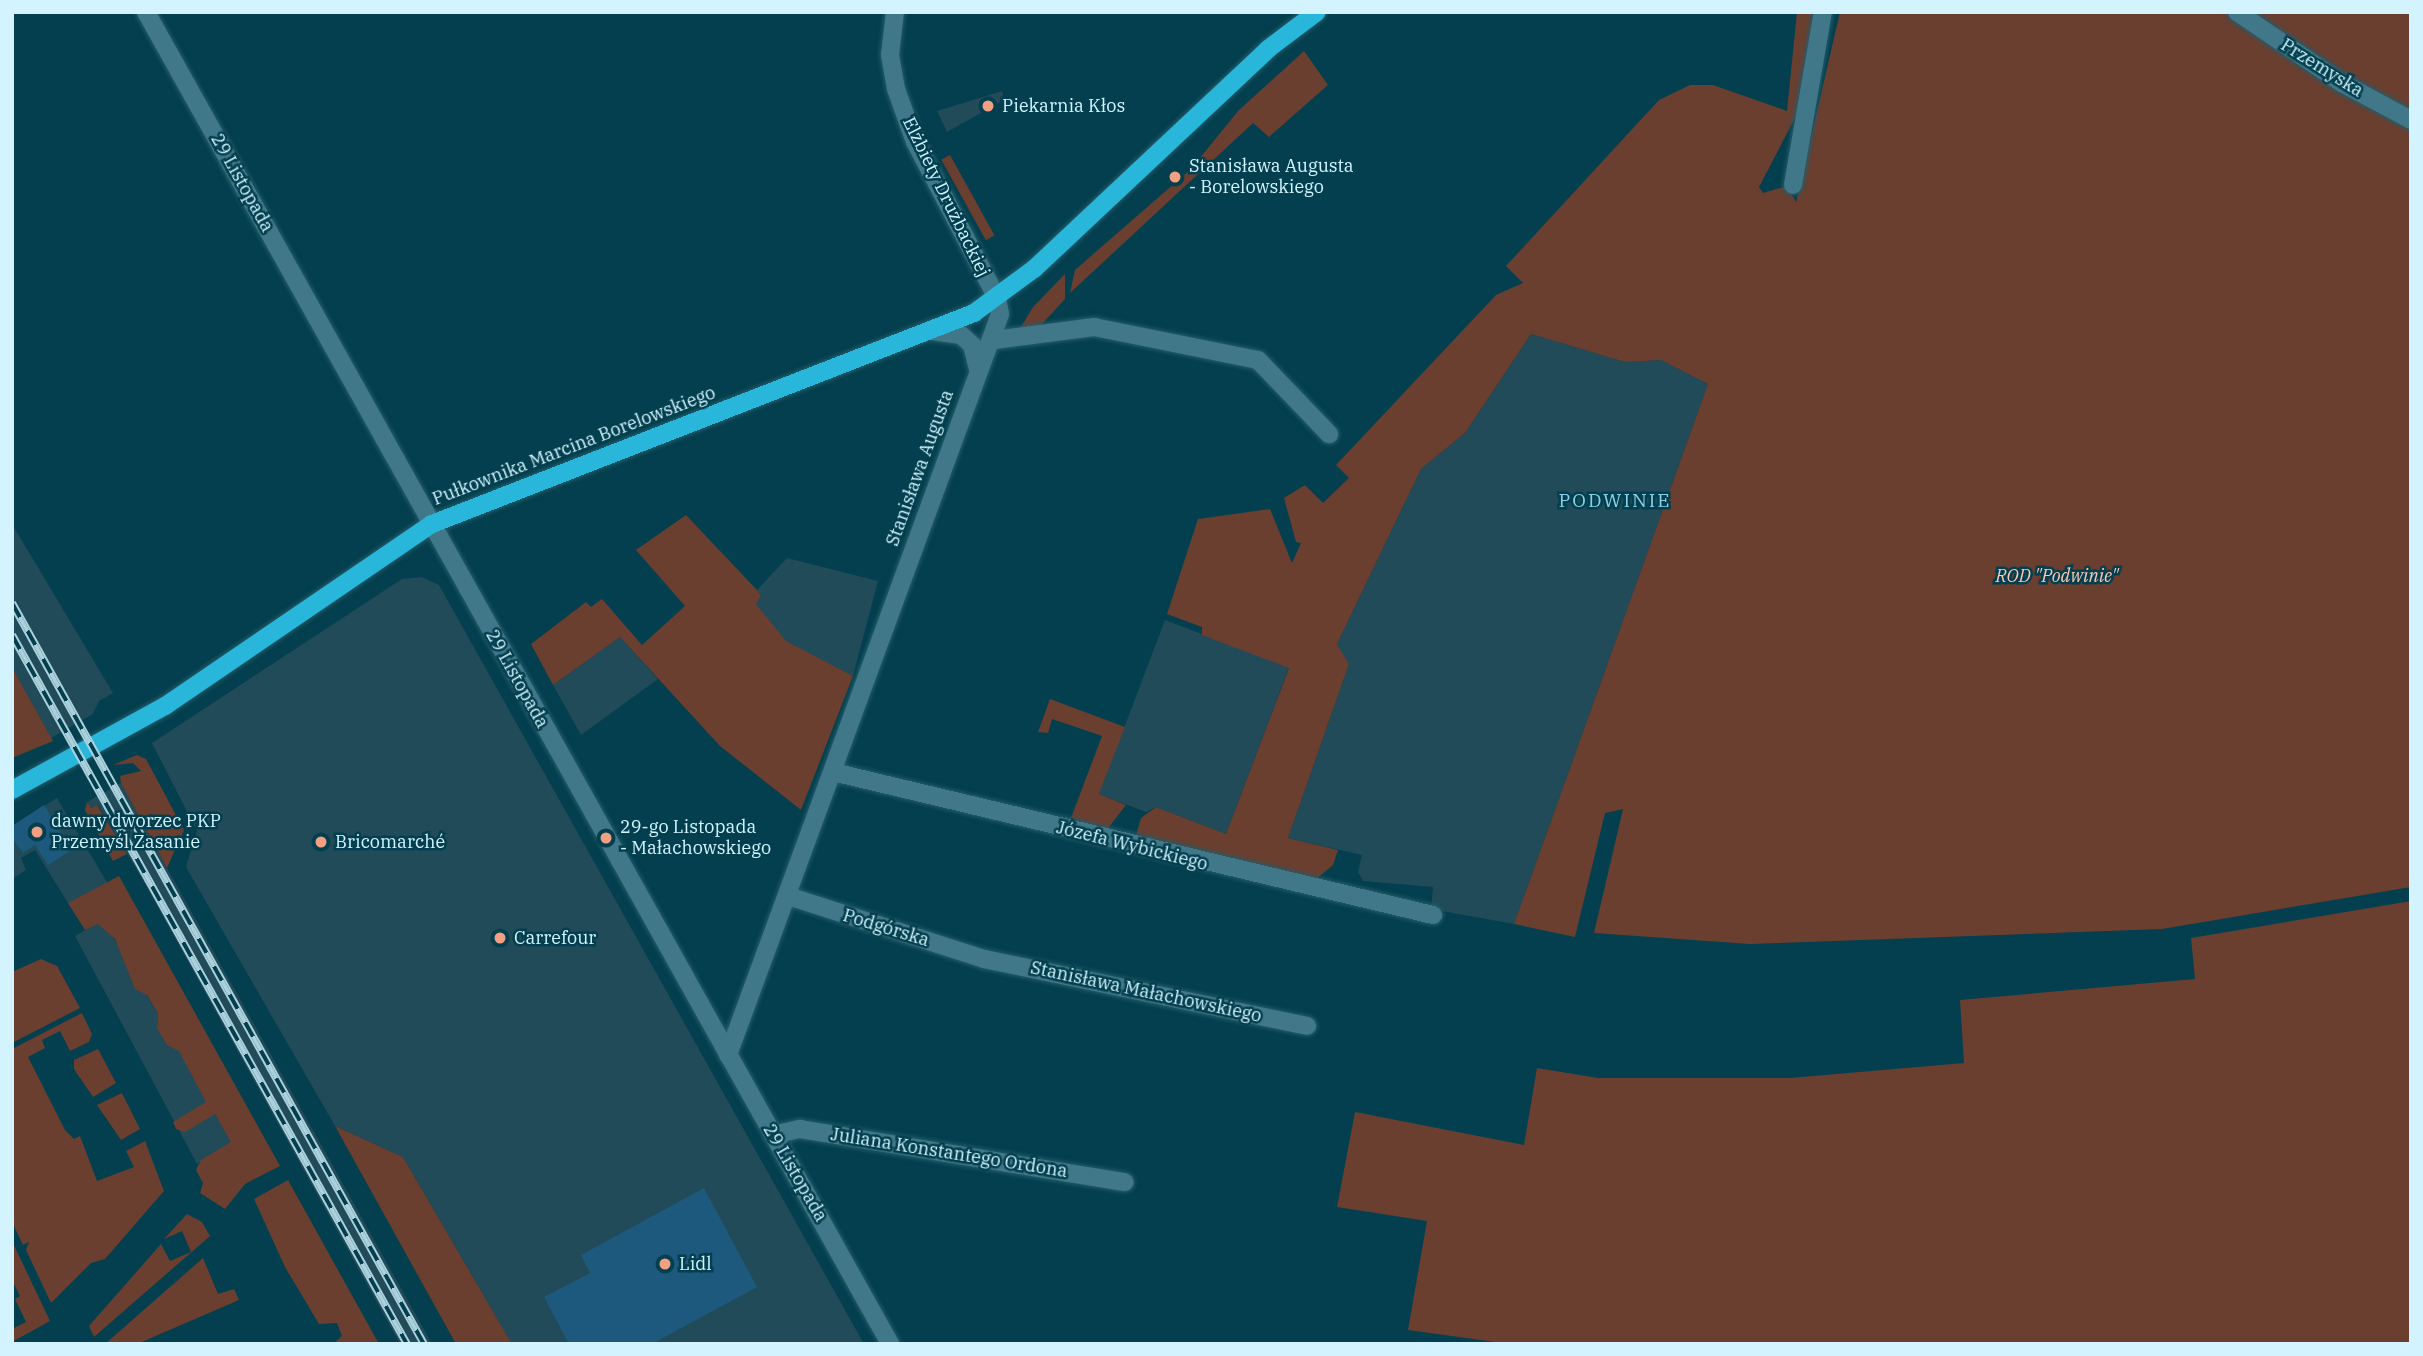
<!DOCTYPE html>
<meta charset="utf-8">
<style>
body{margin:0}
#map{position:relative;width:2423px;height:1356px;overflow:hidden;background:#033f4e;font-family:"IBM Plex Serif",serif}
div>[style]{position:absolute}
.built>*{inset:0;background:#214b58}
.green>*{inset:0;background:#6a3f30;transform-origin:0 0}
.building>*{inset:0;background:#1d587d}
.roads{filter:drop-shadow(0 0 2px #245c6a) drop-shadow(0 0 2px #245c6a)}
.minor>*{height:18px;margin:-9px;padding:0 9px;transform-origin:9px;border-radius:9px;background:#40788a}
.major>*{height:18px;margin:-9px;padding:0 9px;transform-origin:9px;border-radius:9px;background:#28b6da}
.rail>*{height:8px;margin-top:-4px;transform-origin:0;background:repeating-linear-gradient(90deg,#033f4e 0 16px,#abd1dd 0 32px);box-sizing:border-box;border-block:2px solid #abd1dd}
.dots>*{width:19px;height:19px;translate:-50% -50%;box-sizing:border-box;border:4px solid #033f4e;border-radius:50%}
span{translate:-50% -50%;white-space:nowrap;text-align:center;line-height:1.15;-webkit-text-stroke:5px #033f4e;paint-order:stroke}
.street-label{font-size:18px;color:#d3f4ff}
.poi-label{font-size:18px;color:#d3f4ff}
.left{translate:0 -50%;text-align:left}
.park-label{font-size:18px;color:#ffc8b4;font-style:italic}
.neighbourhood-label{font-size:19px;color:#8bd0e6;letter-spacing:2px}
.frame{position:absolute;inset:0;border:14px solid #d3f4ff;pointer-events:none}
</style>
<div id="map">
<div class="built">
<div style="clip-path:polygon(1002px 91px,1004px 100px,947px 132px,937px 111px)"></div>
<div style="clip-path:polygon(1531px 334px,1625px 362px,1661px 360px,1708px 384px,1514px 924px,1431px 909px,1433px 887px,1363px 881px,1358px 872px,1362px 855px,1288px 838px,1349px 664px,1337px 644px,1421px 469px,1465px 433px)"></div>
<div style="clip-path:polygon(12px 524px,113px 693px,99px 701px,93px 714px,51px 738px,12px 667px)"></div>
<div style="clip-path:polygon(787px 558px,878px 581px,853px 676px,785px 641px,756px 604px,761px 596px,757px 590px)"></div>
<div style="clip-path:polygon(422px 577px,439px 585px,864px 1344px,512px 1344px,403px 1157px,335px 1126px,186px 867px,197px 831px,152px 743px,402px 579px)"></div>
<div style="clip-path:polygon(1165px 620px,1289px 667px,1226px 834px,1156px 807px,1146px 812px,1099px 794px)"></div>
<div style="clip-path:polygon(620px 637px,658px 679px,581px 735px,553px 685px)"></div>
<div style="clip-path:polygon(121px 783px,167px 868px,432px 1344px,400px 1344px,144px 882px,98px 805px,90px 808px,87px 802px)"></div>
<div style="clip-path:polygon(57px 798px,108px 884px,70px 906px,35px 850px,21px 858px,26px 870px,12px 879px,12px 826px)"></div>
<div style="clip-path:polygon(103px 920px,232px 1142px,197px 1164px,75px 936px)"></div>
</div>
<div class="green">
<div style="clip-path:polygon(1797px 12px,1819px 12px,1796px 116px,1759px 187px,1763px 193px,1787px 186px,1796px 202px,1840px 12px,2411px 12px,2411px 887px,2162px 929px,1750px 944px,1594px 933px,1623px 809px,1605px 813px,1575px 937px,1514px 924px,1708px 384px,1661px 360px,1625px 362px,1531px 334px,1465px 433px,1421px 469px,1337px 644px,1349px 664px,1288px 838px,1338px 850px,1333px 865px,1315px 880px,1135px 839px,1141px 818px,1156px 807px,1226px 834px,1289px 668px,1202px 635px,1202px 627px,1167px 614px,1198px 519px,1270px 509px,1292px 563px,1301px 543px,1296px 542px,1284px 498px,1305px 485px,1323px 503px,1349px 478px,1336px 465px,1496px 295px,1523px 283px,1506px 266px,1659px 100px,1690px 85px,1713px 85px,1787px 111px)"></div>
<div style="clip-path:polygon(1304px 51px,1328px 85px,1269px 137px,1253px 123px,1070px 293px,1075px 270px,1191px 169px,1238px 111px)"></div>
<div style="left:950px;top:155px;width:92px;height:10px;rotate:61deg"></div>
<div style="clip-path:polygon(1065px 274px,1065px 299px,1042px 324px,1018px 332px,1033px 307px)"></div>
<div style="clip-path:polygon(686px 515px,757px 590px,761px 596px,756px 604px,786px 641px,853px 676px,801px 810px,720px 746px,620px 637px,553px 685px,531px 644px,586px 602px,591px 607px,602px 599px,642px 645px,685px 606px,636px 550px)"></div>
<div style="clip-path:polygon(12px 667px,53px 741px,12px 758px)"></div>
<div style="clip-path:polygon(1050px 699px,1125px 727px,1099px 794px,1126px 805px,1106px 831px,1071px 818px,1102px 736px,1052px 719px,1048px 733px,1038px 732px)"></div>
<div style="clip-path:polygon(137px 755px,146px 759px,184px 830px,167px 868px,121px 783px,120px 776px,141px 771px,133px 763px,113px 765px)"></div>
<div style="clip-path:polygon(87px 802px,91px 808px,97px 805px,127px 854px,113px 861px,85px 810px)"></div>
<div style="clip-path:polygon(119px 876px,280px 1166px,245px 1184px,225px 1209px,200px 1193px,203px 1183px,196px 1170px,201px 1160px,231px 1142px,215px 1114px,185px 1132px,176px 1129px,173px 1122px,206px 1102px,179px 1051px,167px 1045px,157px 1028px,158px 1014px,147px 995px,135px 989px,115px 939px,98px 924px,85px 930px,68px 903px)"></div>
<div style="clip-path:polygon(2411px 901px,2411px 1344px,1510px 1344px,1408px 1330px,1427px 1221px,1337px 1207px,1355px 1112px,1524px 1145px,1537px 1068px,1598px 1078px,1790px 1078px,1964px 1063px,1960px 1000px,2195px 979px,2191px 938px)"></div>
<div style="clip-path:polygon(41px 959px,57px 966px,80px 1008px,12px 1043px,12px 972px)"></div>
<div style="clip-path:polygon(82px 1013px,92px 1034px,89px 1042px,70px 1051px,60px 1031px,42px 1040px,45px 1048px,28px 1057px,65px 1130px,74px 1139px,80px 1136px,97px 1181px,134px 1167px,126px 1151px,145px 1141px,164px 1191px,105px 1259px,91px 1263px,51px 1303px,26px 1250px,29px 1242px,23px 1245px,12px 1222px,12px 1049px)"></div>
<div style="clip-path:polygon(98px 1049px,116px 1083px,93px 1097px,74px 1069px,74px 1060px)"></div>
<div style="clip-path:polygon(122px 1093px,140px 1129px,121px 1140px,97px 1105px)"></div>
<div style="clip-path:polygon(335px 1126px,403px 1157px,512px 1344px,456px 1344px)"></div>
<div style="clip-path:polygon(288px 1180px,379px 1344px,333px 1344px,342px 1336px,337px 1323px,319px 1324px,285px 1267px,254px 1199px)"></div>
<div style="clip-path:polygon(187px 1214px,202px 1222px,210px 1236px,94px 1337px,89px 1326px,161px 1244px,170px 1261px,191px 1252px,182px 1231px,164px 1239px)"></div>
<div style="clip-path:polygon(12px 1241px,50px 1321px,12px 1342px,12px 1329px,26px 1322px,15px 1299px,20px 1296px,12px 1280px)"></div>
<div style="clip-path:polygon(203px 1258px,218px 1294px,234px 1289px,239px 1300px,137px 1344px,105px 1344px)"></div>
</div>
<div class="building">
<div style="clip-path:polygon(44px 805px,72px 850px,48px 865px,35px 845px,23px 853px,12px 838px,12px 826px)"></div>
<div style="clip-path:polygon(704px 1188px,757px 1287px,652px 1344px,569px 1344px,544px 1297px,590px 1273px,581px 1255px)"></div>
</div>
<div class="roads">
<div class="minor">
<div style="left:146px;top:12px;width:1526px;rotate:60.81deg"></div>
<div style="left:2237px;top:12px;width:127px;rotate:34.1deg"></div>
<div style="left:2342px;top:83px;width:78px;rotate:28.2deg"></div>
<div style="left:1793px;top:185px;width:176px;rotate:-80.2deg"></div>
<div style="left:932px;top:331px;width:29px;rotate:8deg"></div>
<div style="left:961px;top:335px;width:15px;rotate:42deg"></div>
<div style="left:972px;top:345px;width:25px;rotate:76deg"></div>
<div style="left:994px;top:340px;width:101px;rotate:-7.4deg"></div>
<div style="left:1094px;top:327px;width:167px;rotate:11.4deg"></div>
<div style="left:1258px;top:360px;width:103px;rotate:46.2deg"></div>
<div style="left:833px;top:772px;width:617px;rotate:13.41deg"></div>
<div style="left:788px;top:896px;width:206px;rotate:17.8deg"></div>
<div style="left:984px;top:959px;width:330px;rotate:11.7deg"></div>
<div style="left:728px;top:1055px;width:789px;rotate:-69.84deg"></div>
<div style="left:1000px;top:314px;width:16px;rotate:-101deg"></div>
<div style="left:997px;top:298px;width:176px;rotate:-117.7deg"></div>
<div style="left:915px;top:142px;width:56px;rotate:-109.7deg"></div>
<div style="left:896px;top:89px;width:35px;rotate:-100deg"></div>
<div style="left:890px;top:55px;width:43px;rotate:-83.4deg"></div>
<div style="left:773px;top:1135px;width:28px;rotate:-13deg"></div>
<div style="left:800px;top:1129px;width:329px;rotate:9.3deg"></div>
</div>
<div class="major">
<div style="left:12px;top:790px;width:175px;rotate:-28.8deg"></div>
<div style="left:165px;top:706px;width:323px;rotate:-34.3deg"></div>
<div style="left:432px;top:524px;width:582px;rotate:-21.27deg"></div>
<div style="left:974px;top:313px;width:74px;rotate:-36.3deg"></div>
<div style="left:1034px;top:269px;width:321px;rotate:-43.2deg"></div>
<div style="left:1268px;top:49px;width:61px;rotate:-37.1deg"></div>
</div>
</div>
<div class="rail">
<div style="left:12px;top:603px;width:848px;rotate:60.93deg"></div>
<div style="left:12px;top:635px;width:812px;rotate:60.88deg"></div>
</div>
<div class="dots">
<div style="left:988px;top:106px;background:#f3a082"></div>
<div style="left:1175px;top:177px;background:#f3a082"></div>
<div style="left:37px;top:832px;background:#f3a082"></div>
<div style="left:606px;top:838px;background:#f3a082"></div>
<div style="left:321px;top:842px;background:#f3a082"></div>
<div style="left:500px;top:938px;background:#f3a082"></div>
<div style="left:665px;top:1264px;background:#f3a082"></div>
</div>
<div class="street-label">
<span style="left:2322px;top:68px;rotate:32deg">Przemyska</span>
<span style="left:242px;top:183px;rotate:61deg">29 Listopada</span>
<span style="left:946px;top:197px;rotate:64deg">Elżbiety Drużbackiej</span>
<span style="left:574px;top:446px;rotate:-21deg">Pułkownika Marcina Borelowskiego</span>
<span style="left:920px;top:468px;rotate:-70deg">Stanisława Augusta</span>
<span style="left:517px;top:679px;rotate:61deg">29 Listopada</span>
<span style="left:1132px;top:846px;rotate:14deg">Józefa Wybickiego</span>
<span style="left:886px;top:928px;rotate:17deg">Podgórska</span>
<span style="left:1146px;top:992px;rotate:12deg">Stanisława Małachowskiego</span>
<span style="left:949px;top:1153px;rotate:9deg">Juliana Konstantego Ordona</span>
<span style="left:795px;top:1173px;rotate:60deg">29 Listopada</span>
</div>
<div class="poi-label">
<span class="left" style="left:1002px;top:106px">Piekarnia Kłos</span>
<span class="left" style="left:1189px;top:177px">Stanisława Augusta<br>- Borelowskiego</span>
<span class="left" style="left:51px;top:832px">dawny dworzec PKP<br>Przemyśl Zasanie</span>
<span class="left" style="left:620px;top:838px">29-go Listopada<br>- Małachowskiego</span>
<span class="left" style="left:335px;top:842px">Bricomarché</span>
<span class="left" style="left:514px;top:938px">Carrefour</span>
<span class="left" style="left:679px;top:1264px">Lidl</span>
</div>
<div class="park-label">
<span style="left:2057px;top:576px">ROD "Podwinie"</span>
</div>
<div class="neighbourhood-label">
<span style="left:1615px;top:501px">PODWINIE</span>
</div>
<div class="frame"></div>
</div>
